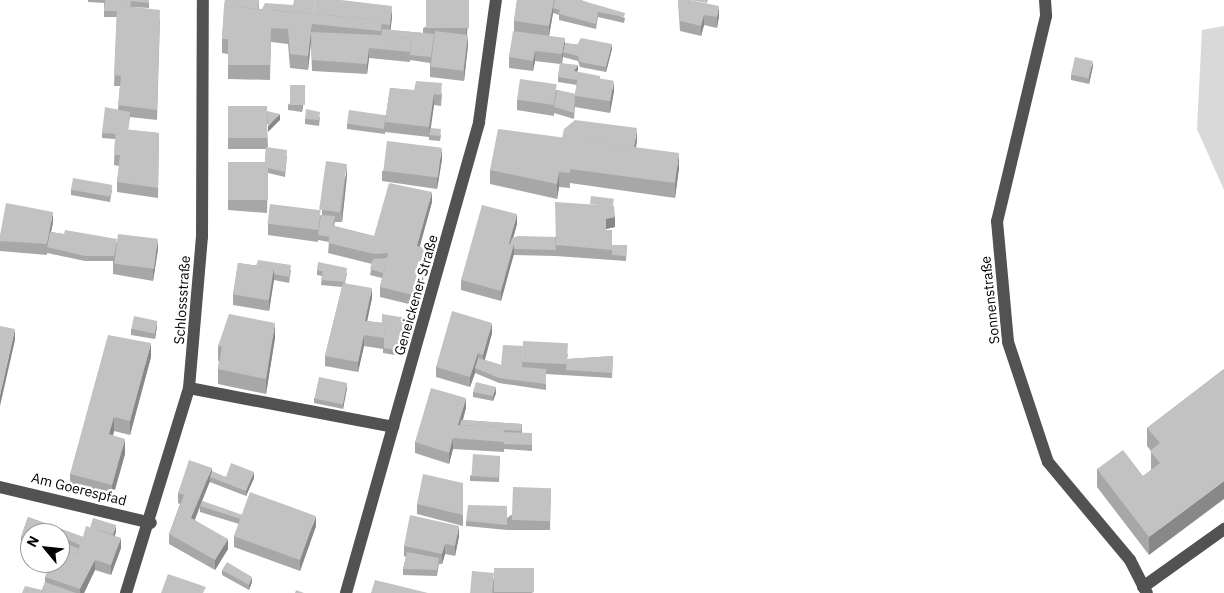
<!DOCTYPE html>
<meta charset="utf-8">
<style>
body{margin:0}
#map{position:relative;width:1224px;height:593px;overflow:hidden;background:#fff;font-family:"IBM Plex Sans",sans-serif}
div>[style]{position:absolute}
.green>*{inset:0;background:#d9d9d9}
.minor>*{height:12px;margin:-6px;padding:0 6px;transform-origin:6px;border-radius:6px;background:#525252}
.wall>*{inset:0;background:#a7a7a7}
.shaded-wall>*{inset:0;background:#888}
.building>*{inset:0;background:#c2c2c2;transform-origin:0 0}
span{translate:-50% -50%;white-space:nowrap;text-align:center;line-height:1.15;-webkit-text-stroke:5px #fff;paint-order:stroke}
.street-label{font-size:14px;color:#000}
.north{position:absolute;left:20px;top:523px;width:50px;height:50px;box-sizing:border-box;background:#fff;border:1px solid #999;border-radius:50%;rotate:298deg;font-size:14px;font-weight:700;line-height:20px;text-align:center;color:#000}
.north::after{content:'';display:block;margin:auto;width:18px;height:22px;background:#000;clip-path:polygon(50% 0,100% 100%,50% 72%,0 100%)}
</style>
<div id="map">
<div class="green">
<div style="clip-path:polygon(1224px 26px,1224px 190px,1197px 129px,1202px 30px)"></div>
</div>
<div class="minor">
<div style="left:1045px;top:0;width:16px;rotate:86deg"></div>
<div style="left:1046px;top:16px;width:211px;rotate:103.4deg"></div>
<div style="left:997px;top:221px;width:121px;rotate:84.8deg"></div>
<div style="left:1008px;top:342px;width:126px;rotate:71.6deg"></div>
<div style="left:1048px;top:462px;width:128px;rotate:50.1deg"></div>
<div style="left:1130px;top:560px;width:37px;rotate:63deg"></div>
<div style="left:189px;top:388px;width:208px;rotate:10.8deg"></div>
<div style="left:0;top:487px;width:155px;rotate:13.4deg"></div>
<div style="left:1143px;top:587px;width:100px;rotate:-35.6deg"></div>
<div style="left:126px;top:593px;width:214px;rotate:-72.9deg"></div>
<div style="left:189px;top:388px;width:152px;rotate:-85.1deg"></div>
<div style="left:202px;top:237px;width:237px;rotate:-89.8deg"></div>
<div style="left:346px;top:593px;width:489px;rotate:-74.2deg"></div>
<div style="left:479px;top:122px;width:123px;rotate:-82.1deg"></div>
</div>
<div class="wall">
<div style="clip-path:polygon(88px 0,149px 0,149px 8px,131px 7px,160px 20px,157px 120px,130px 117px,128px 130px,159px 133px,158px 198px,117px 192px,117px 182px,119px 166px,114px 165px,115px 139px,102px 138px,102px 133px,118px 110px,120px 86px,114px 86px,117px 17px,104px 17px,104px 3px,88px 2px)"></div>
<div style="clip-path:polygon(225px 0,259px 0,259px 9px,392px 17px,390px 30px,423px 33px,423px 28px,469px 8px,467px 35px,468px 45px,464px 81px,430px 77px,430px 63px,410px 60px,410px 62px,369px 58px,367px 74px,312px 71px,311px 43px,308px 70px,290px 68px,288px 44px,271px 42px,270px 80px,228px 79px,228px 54px,222px 53px,222px 39px)"></div>
<div style="clip-path:polygon(517px 0,581px 0,625px 18px,624px 23px,598px 17px,596px 29px,559px 20px,559px 15px,553px 13px,549px 36px,565px 43px,612px 49px,606px 72px,580px 67px,578px 61px,563px 57px,562px 63px,578px 70px,577px 72px,600px 79px,614px 91px,610px 113px,575px 107px,574px 119px,554px 113px,554px 116px,517px 110px,517px 100px,557px 90px,575px 94px,577px 85px,558px 82px,558px 77px,560px 64px,535px 61px,533px 71px,509px 68px,509px 57px,514px 31px,514px 21px)"></div>
<div style="clip-path:polygon(678px 0,708px 4px,719px 16px,717px 28px,704px 25px,701px 36px,680px 31px)"></div>
<div style="clip-path:polygon(1093px 66px,1089px 84px,1071px 80px,1071px 75px)"></div>
<div style="clip-path:polygon(390px 88px,442px 93px,441px 106px,434px 105px,431px 128px,441px 135px,440px 141px,429px 140px,429px 137px,385px 132px,385px 130px,385px 134px,347px 129px,347px 124px,386px 115px)"></div>
<div style="clip-path:polygon(305px 90px,302px 112px,288px 110px,288px 105px)"></div>
<div style="clip-path:polygon(228px 106px,267px 111px,280px 120px,267px 124px,268px 148px,287px 156px,285px 177px,268px 173px,267px 213px,228px 210px,228px 162px,265px 162px,266px 149px,228px 149px)"></div>
<div style="clip-path:polygon(320px 117px,319px 126px,305px 124px,305px 119px)"></div>
<div style="clip-path:polygon(562px 138px,637px 139px,636px 148px,679px 168px,675px 198px,570px 183px,570px 188px,559px 187px,557px 199px,490px 184px,490px 170px)"></div>
<div style="clip-path:polygon(442px 159px,437px 189px,382px 181px,382px 171px)"></div>
<div style="clip-path:polygon(347px 175px,342px 222px,335px 222px,334px 226px,374px 236px,432px 202px,419px 247px,428px 259px,417px 306px,380px 297px,380px 287px,382px 278px,370px 275px,372px 264px,328px 253px,329px 242px,318px 240px,318px 239px,318px 242px,268px 235px,268px 224px,322px 215px,322px 210px)"></div>
<div style="clip-path:polygon(71px 190px,112px 190px,110px 202px,71px 195px)"></div>
<div style="clip-path:polygon(613px 206px,615px 227px,606px 229px,606px 230px,612px 230px,612px 252px,627px 245px,626px 261px,556px 256px,513px 255px,501px 301px,461px 290px,461px 280px,517px 224px,513px 238px,555px 237px)"></div>
<div style="clip-path:polygon(53px 222px,51px 232px,158px 249px,153px 281px,113px 274px,113px 261px,85px 261px,47px 253px,47px 251px,47px 255px,0 251px,0 235px)"></div>
<div style="clip-path:polygon(238px 263px,291px 270px,289px 283px,274px 280px,269px 311px,233px 305px,233px 295px)"></div>
<div style="clip-path:polygon(317px 270px,347px 273px,345px 283px,372px 298px,367px 321px,382px 323px,413px 324px,409px 337px,401px 336px,395px 355px,383px 353px,383px 349px,364px 346px,358px 372px,325px 366px,325px 356px,342px 287px,321px 285px,322px 276px,317px 275px)"></div>
<div style="clip-path:polygon(157px 326px,155px 339px,131px 335px,131px 329px)"></div>
<div style="clip-path:polygon(492px 333px,485px 360px,501px 365px,568px 354px,567px 359px,613px 356px,612px 378px,546px 374px,546px 390px,499px 383px,475px 373px,470px 387px,436px 377px,436px 367px)"></div>
<div style="clip-path:polygon(275px 338px,266px 394px,218px 384px,218px 369px,219px 361px,218px 361px,218px 346px)"></div>
<div style="clip-path:polygon(151px 357px,130px 435px,114px 431px,113px 435px,125px 454px,112px 500px,70px 489px,70px 474px)"></div>
<div style="clip-path:polygon(1224px 369px,1149px 555px,1097px 487px,1097px 469px,1143px 476px,1151px 470px,1151px 451px,1147px 446px,1147px 428px)"></div>
<div style="clip-path:polygon(347px 388px,343px 409px,314px 403px,314px 398px)"></div>
<div style="clip-path:polygon(473px 392px,496px 393px,493px 401px,473px 397px)"></div>
<div style="clip-path:polygon(466px 408px,463px 420px,522px 424px,522px 433px,532px 433px,532px 451px,504px 449px,504px 452px,453px 449px,449px 464px,415px 453px,415px 442px)"></div>
<div style="clip-path:polygon(500px 456px,499px 482px,470px 481px,470px 476px)"></div>
<div style="clip-path:polygon(212px 473px,226px 477px,254px 478px,246px 496px,210px 482px,210px 481px,202px 501px,242px 515px,316px 526px,300px 571px,234px 547px,234px 536px,239px 524px,200px 512px,200px 507px,195px 520px,228px 549px,215px 570px,169px 544px,169px 534px,180px 504px,178px 503px,178px 493px)"></div>
<div style="clip-path:polygon(463px 483px,463px 526px,417px 514px,417px 504px)"></div>
<div style="clip-path:polygon(551px 488px,550px 530px,507px 530px,466px 526px,466px 521px,507px 518px)"></div>
<div style="clip-path:polygon(28px 517px,83px 537px,90px 528px,116px 531px,115px 536px,121px 548px,111px 575px,95px 570px,84px 593px,22px 593px,42px 590px,45px 582px,45px 577px,60px 563px,60px 533px,30px 533px,30px 550px,21px 547px,21px 537px)"></div>
<div style="clip-path:polygon(459px 536px,455px 556px,445px 554px,442px 564px,439px 564px,437px 576px,403px 575px,403px 569px,406px 557px,404px 556px,404px 546px)"></div>
<div style="clip-path:polygon(222px 570px,252px 582px,249px 590px,222px 575px)"></div>
<div style="clip-path:polygon(472px 571px,534px 593px,472px 593px)"></div>
</div>
<div class="shaded-wall">
<div style="clip-path:polygon(469px 0,469px 8px,466px 43px,466px 32px)"></div>
<div style="clip-path:polygon(554px 0,553px 13px,549px 36px,549px 26px)"></div>
<div style="clip-path:polygon(392px 6px,392px 17px,390px 35px,390px 25px)"></div>
<div style="clip-path:polygon(719px 6px,719px 16px,717px 28px,717px 17px)"></div>
<div style="clip-path:polygon(704px 15px,704px 25px,701px 36px,701px 26px)"></div>
<div style="clip-path:polygon(312px 24px,311px 40px,308px 70px,308px 56px)"></div>
<div style="clip-path:polygon(468px 35px,468px 45px,464px 81px,464px 70px)"></div>
<div style="clip-path:polygon(565px 38px,565px 48px,563px 52px,562px 64px,562px 54px)"></div>
<div style="clip-path:polygon(612px 44px,612px 49px,606px 72px,606px 67px)"></div>
<div style="clip-path:polygon(369px 48px,369px 58px,367px 74px,367px 64px)"></div>
<div style="clip-path:polygon(535px 51px,535px 61px,533px 71px,533px 61px)"></div>
<div style="clip-path:polygon(1093px 61px,1093px 66px,1089px 84px,1089px 78px)"></div>
<div style="clip-path:polygon(578px 65px,578px 70px,574px 77px,574px 71px)"></div>
<div style="clip-path:polygon(614px 81px,614px 91px,610px 113px,610px 102px)"></div>
<div style="clip-path:polygon(305px 85px,305px 90px,302px 112px,302px 107px)"></div>
<div style="clip-path:polygon(434px 94px,434px 105px,429px 135px,429px 127px)"></div>
<div style="clip-path:polygon(280px 114px,280px 120px,268px 132px,268px 126px)"></div>
<div style="clip-path:polygon(637px 128px,637px 139px,634px 162px,634px 152px)"></div>
<div style="clip-path:polygon(442px 148px,442px 159px,437px 189px,437px 178px)"></div>
<div style="clip-path:polygon(679px 153px,679px 168px,675px 198px,675px 183px)"></div>
<div style="clip-path:polygon(347px 164px,347px 175px,342px 222px,342px 212px)"></div>
<div style="clip-path:polygon(559px 172px,559px 187px,557px 199px,557px 184px)"></div>
<div style="clip-path:polygon(432px 192px,432px 202px,417px 257px,417px 246px)"></div>
<div style="clip-path:polygon(53px 212px,53px 222px,48px 247px,47px 247px,47px 255px,47px 244px)"></div>
<div style="clip-path:polygon(517px 214px,517px 224px,510px 249px,509px 244px)"></div>
<div style="clip-path:polygon(615px 217px,615px 227px,606px 229px,606px 240px,606px 219px)"></div>
<div style="clip-path:polygon(158px 239px,158px 249px,153px 281px,153px 271px)"></div>
<div style="clip-path:polygon(514px 244px,514px 254px,501px 301px,501px 291px)"></div>
<div style="clip-path:polygon(428px 249px,428px 259px,417px 306px,417px 296px)"></div>
<div style="clip-path:polygon(274px 269px,274px 279px,269px 311px,269px 301px)"></div>
<div style="clip-path:polygon(372px 288px,372px 298px,365px 331px,365px 321px)"></div>
<div style="clip-path:polygon(413px 319px,413px 324px,409px 337px,409px 331px)"></div>
<div style="clip-path:polygon(157px 321px,157px 326px,155px 339px,155px 334px)"></div>
<div style="clip-path:polygon(275px 323px,275px 338px,266px 394px,266px 379px)"></div>
<div style="clip-path:polygon(492px 323px,492px 333px,483px 365px,483px 355px)"></div>
<div style="clip-path:polygon(15px 329px,15px 340px,0 406px,0 395px)"></div>
<div style="clip-path:polygon(401px 330px,401px 336px,395px 355px,395px 350px)"></div>
<div style="clip-path:polygon(364px 335px,364px 346px,358px 372px,358px 362px)"></div>
<div style="clip-path:polygon(151px 343px,151px 357px,130px 435px,130px 421px)"></div>
<div style="clip-path:polygon(478px 353px,478px 363px,475px 368px,475px 373px,470px 387px,470px 377px)"></div>
<div style="clip-path:polygon(347px 383px,347px 388px,343px 409px,343px 404px)"></div>
<div style="clip-path:polygon(496px 387px,496px 393px,493px 401px,493px 396px)"></div>
<div style="clip-path:polygon(466px 398px,466px 408px,460px 428px,458px 425px)"></div>
<div style="clip-path:polygon(114px 417px,114px 431px,109px 449px,109px 434px)"></div>
<div style="clip-path:polygon(453px 438px,453px 449px,449px 464px,449px 453px)"></div>
<div style="clip-path:polygon(125px 439px,125px 454px,112px 500px,112px 485px)"></div>
<div style="clip-path:polygon(212px 468px,212px 477px,210px 477px,210px 481px,191px 528px,191px 518px)"></div>
<div style="clip-path:polygon(254px 472px,254px 478px,246px 496px,246px 491px)"></div>
<div style="clip-path:polygon(1224px 481px,1224px 499px,1149px 555px,1149px 537px)"></div>
<div style="clip-path:polygon(316px 516px,316px 526px,300px 571px,300px 561px)"></div>
<div style="clip-path:polygon(116px 525px,116px 531px,112px 545px,112px 540px)"></div>
<div style="clip-path:polygon(459px 526px,459px 536px,455px 556px,455px 546px)"></div>
<div style="clip-path:polygon(121px 538px,121px 548px,111px 575px,111px 565px)"></div>
<div style="clip-path:polygon(228px 539px,228px 549px,215px 570px,215px 560px)"></div>
<div style="clip-path:polygon(445px 544px,445px 554px,442px 564px,442px 554px)"></div>
<div style="clip-path:polygon(95px 560px,95px 570px,84px 593px,80px 593px,80px 589px)"></div>
<div style="clip-path:polygon(252px 577px,252px 582px,249px 590px,249px 585px)"></div>
</div>
<div class="building">
<div style="clip-path:polygon(105px 0,149px 0,149px 3px,131px 1px,130px 7px,117px 5px,117px 11px,104px 11px)"></div>
<div style="clip-path:polygon(225px 0,259px 0,258px 9px,224px 6px)"></div>
<div style="clip-path:polygon(294px 0,315px 0,313px 14px,262px 9px,265px 3px,293px 5px)"></div>
<div style="clip-path:polygon(315px 0,341px 0,392px 6px,390px 25px,382px 24px,382px 20px,313px 14px)"></div>
<div style="left:426px;top:0;width:43px;height:28px"></div>
<div style="clip-path:polygon(517px 0,554px 0,549px 26px,514px 21px)"></div>
<div style="clip-path:polygon(555px 0,580px 0,625px 13px,624px 17px,598px 12px,596px 24px,559px 14px,560px 10px,553px 8px)"></div>
<div style="clip-path:polygon(678px 0,690px 0,719px 6px,717px 17px,704px 15px,701px 26px,680px 21px)"></div>
<div style="clip-path:polygon(690px 0,708px 0,707px 3px)"></div>
<div style="clip-path:polygon(117px 5px,160px 10px,157px 110px,118px 105px,121px 76px,114px 75px)"></div>
<div style="clip-path:polygon(224px 6px,382px 20px,381px 31px,312px 24px,308px 56px,290px 54px,288px 29px,271px 28px,270px 65px,228px 65px,228px 39px,222px 39px)"></div>
<div style="clip-path:polygon(382px 29px,434px 34px,431px 57px,410px 55px,411px 38px,397px 37px,396px 41px,381px 39px)"></div>
<div style="left:435px;top:31px;width:33px;height:36px;rotate:7deg"></div>
<div style="clip-path:polygon(513px 31px,565px 38px,562px 54px,535px 51px,533px 61px,509px 57px)"></div>
<div style="clip-path:polygon(311px 32px,381px 35px,381px 39px,396px 41px,397px 37px,411px 38px,410px 52px,369px 48px,367px 64px,312px 60px)"></div>
<div style="clip-path:polygon(581px 38px,612px 44px,606px 67px,580px 62px,578px 56px,563px 52px,565px 43px,577px 45px)"></div>
<div style="left:1075px;top:57px;width:18px;height:18px;rotate:13deg"></div>
<div style="clip-path:polygon(560px 63px,578px 65px,574px 71px,600px 76px,600px 79px,578px 75px,577px 80px,558px 77px)"></div>
<div style="left:578px;top:75px;width:36px;height:21px;rotate:9deg"></div>
<div style="left:520px;top:79px;width:37px;height:21px;rotate:8deg"></div>
<div style="clip-path:polygon(416px 81px,442px 83px,441px 95px,434px 94px,429px 127px,385px 122px,390px 88px,414px 90px)"></div>
<div style="left:290px;top:85px;width:15px;height:20px"></div>
<div style="clip-path:polygon(557px 90px,575px 94px,574px 113px,554px 107px)"></div>
<div style="left:228px;top:106px;width:39px;height:32px"></div>
<div style="clip-path:polygon(105px 107px,130px 112px,128px 130px,116px 128px,116px 134px,102px 133px)"></div>
<div style="clip-path:polygon(306px 109px,320px 112px,319px 120px,305px 119px)"></div>
<div style="left:349px;top:110px;width:37px;height:14px;rotate:8deg"></div>
<div style="clip-path:polygon(267px 111px,280px 114px,268px 126px)"></div>
<div style="clip-path:polygon(575px 120px,637px 128px,634px 147px,562px 138px,564px 129px)"></div>
<div style="clip-path:polygon(116px 128px,159px 133px,158px 188px,117px 182px,120px 155px,114px 155px)"></div>
<div style="left:430px;top:128px;width:11px;height:7px;rotate:5deg"></div>
<div style="clip-path:polygon(498px 129px,679px 153px,675px 183px,570px 169px,570px 173px,559px 172px,557px 184px,490px 170px)"></div>
<div style="left:387px;top:141px;width:55px;height:30px;rotate:7deg"></div>
<div style="clip-path:polygon(266px 147px,287px 150px,285px 172px,268px 168px,268px 162px,265px 162px)"></div>
<div style="left:326px;top:161px;width:21px;height:49px;rotate:8deg"></div>
<div style="left:228px;top:162px;width:40px;height:38px"></div>
<div style="left:73px;top:178px;width:40px;height:12px;rotate:10deg"></div>
<div style="clip-path:polygon(389px 183px,432px 192px,417px 246px,428px 249px,417px 296px,380px 287px,388px 253px,374px 254px,328px 243px,332px 226px,374px 236px)"></div>
<div style="left:591px;top:196px;width:23px;height:8px;rotate:7deg"></div>
<div style="clip-path:polygon(555px 202px,614px 206px,615px 217px,606px 219px,606px 230px,612px 230px,612px 250px,556px 245px)"></div>
<div style="clip-path:polygon(6px 203px,53px 212px,47px 244px,0 241px,0 235px)"></div>
<div style="left:270px;top:204px;width:51px;height:20px;rotate:7deg"></div>
<div style="clip-path:polygon(482px 205px,517px 214px,509px 244px,514px 244px,501px 291px,461px 280px)"></div>
<div style="clip-path:polygon(321px 215px,335px 216px,330px 237px,318px 235px)"></div>
<div style="clip-path:polygon(65px 230px,117px 239px,114px 256px,85px 256px,47px 247px,50px 232px,64px 234px)"></div>
<div style="left:118px;top:234px;width:40px;height:30px;rotate:7deg"></div>
<div style="clip-path:polygon(518px 236px,555px 237px,556px 250px,514px 249px,514px 244px,510px 244px,512px 238px)"></div>
<div style="clip-path:polygon(612px 245px,627px 245px,626px 256px,612px 255px)"></div>
<div style="clip-path:polygon(387px 258px,383px 273px,370px 269px,373px 259px)"></div>
<div style="clip-path:polygon(258px 260px,291px 265px,289px 277px,274px 274px,274px 269px,256px 266px)"></div>
<div style="clip-path:polygon(318px 262px,347px 268px,345px 282px,321px 280px,323px 271px,317px 270px)"></div>
<div style="left:238px;top:263px;width:36px;height:32px;rotate:9deg"></div>
<div style="clip-path:polygon(343px 283px,372px 288px,365px 321px,386px 323px,384px 338px,364px 335px,358px 362px,325px 356px)"></div>
<div style="clip-path:polygon(452px 311px,492px 323px,483px 355px,478px 353px,470px 377px,436px 367px)"></div>
<div style="clip-path:polygon(229px 314px,275px 323px,266px 379px,218px 369px,222px 347px,218px 346px)"></div>
<div style="clip-path:polygon(382px 314px,413px 319px,409px 331px,401px 330px,395px 350px,384px 348px,384px 338px,386px 323px,382px 323px)"></div>
<div style="left:134px;top:316px;width:24px;height:13px;rotate:12deg"></div>
<div style="clip-path:polygon(0 326px,15px 329px,0 395px)"></div>
<div style="clip-path:polygon(108px 335px,151px 343px,130px 421px,114px 417px,109px 434px,125px 439px,112px 485px,70px 474px)"></div>
<div style="left:523px;top:341px;width:45px;height:21px;rotate:3deg"></div>
<div style="clip-path:polygon(503px 345px,523px 346px,522px 367px,546px 369px,546px 384px,499px 378px,475px 368px,478px 358px,501px 365px)"></div>
<div style="clip-path:polygon(613px 356px,612px 373px,566px 370px,567px 359px)"></div>
<div style="clip-path:polygon(1224px 369px,1224px 481px,1149px 537px,1097px 469px,1123px 450px,1143px 476px,1160px 463px,1150px 451px,1160px 443px,1147px 428px)"></div>
<div style="left:319px;top:377px;width:29px;height:22px;rotate:12deg"></div>
<div style="clip-path:polygon(476px 382px,496px 387px,493px 396px,473px 392px)"></div>
<div style="clip-path:polygon(431px 388px,466px 398px,458px 425px,504px 427px,504px 442px,453px 438px,449px 453px,415px 442px)"></div>
<div style="clip-path:polygon(461px 420px,522px 424px,521px 431px,504px 430px,504px 427px,460px 425px)"></div>
<div style="left:504px;top:432px;width:28px;height:12px;rotate:2deg"></div>
<div style="left:473px;top:454px;width:27px;height:22px;rotate:4deg"></div>
<div style="clip-path:polygon(189px 460px,212px 468px,191px 518px,228px 539px,215px 560px,169px 534px,184px 495px,178px 493px)"></div>
<div style="clip-path:polygon(231px 463px,254px 472px,246px 491px,210px 477px,212px 471px,226px 477px)"></div>
<div style="clip-path:polygon(423px 474px,463px 483px,463px 515px,417px 504px)"></div>
<div style="left:513px;top:487px;width:38px;height:33px;rotate:2deg"></div>
<div style="left:250px;top:492px;width:70px;height:47px;rotate:20deg"></div>
<div style="clip-path:polygon(202px 501px,242px 515px,241px 519px,200px 506px)"></div>
<div style="clip-path:polygon(468px 505px,507px 506px,507px 525px,466px 521px)"></div>
<div style="clip-path:polygon(410px 515px,459px 526px,455px 546px,445px 544px,442px 554px,404px 546px)"></div>
<div style="clip-path:polygon(28px 517px,83px 537px,86px 526px,121px 538px,111px 565px,95px 560px,80px 589px,45px 577px,50px 563px,60px 563px,60px 549px,77px 554px,80px 545px,60px 536px,60px 533px,52px 533px,44px 530px,43px 533px,30px 533px,30px 540px,21px 537px)"></div>
<div style="left:93px;top:518px;width:24px;height:10px;rotate:17deg"></div>
<div style="clip-path:polygon(60px 541px,79px 549px,77px 554px,60px 549px)"></div>
<div style="clip-path:polygon(407px 552px,439px 558px,437px 570px,403px 569px)"></div>
<div style="clip-path:polygon(227px 562px,252px 577px,249px 585px,222px 570px)"></div>
<div style="left:494px;top:568px;width:40px;height:24px"></div>
<div style="left:472px;top:571px;width:22px;height:22px;rotate:5deg"></div>
<div style="clip-path:polygon(168px 574px,206px 587px,203px 593px,161px 593px)"></div>
<div style="clip-path:polygon(375px 580px,428px 593px,371px 593px)"></div>
<div style="clip-path:polygon(45px 582px,76px 593px,42px 593px)"></div>
<div style="clip-path:polygon(25px 586px,42px 590px,42px 593px,22px 593px)"></div>
<div style="clip-path:polygon(296px 590px,304px 593px,295px 593px)"></div>
</div>
<div class="street-label">
<span style="left:416px;top:295px;rotate:-74deg">Geneickener Straße</span>
<span style="left:182px;top:300px;rotate:-86deg">Schlossstraße</span>
<span style="left:990px;top:300px;rotate:-96deg">Sonnenstraße</span>
<span style="left:79px;top:489px;rotate:14deg">Am Goerespfad</span>
</div>
<div class="north">N</div>
</div>
